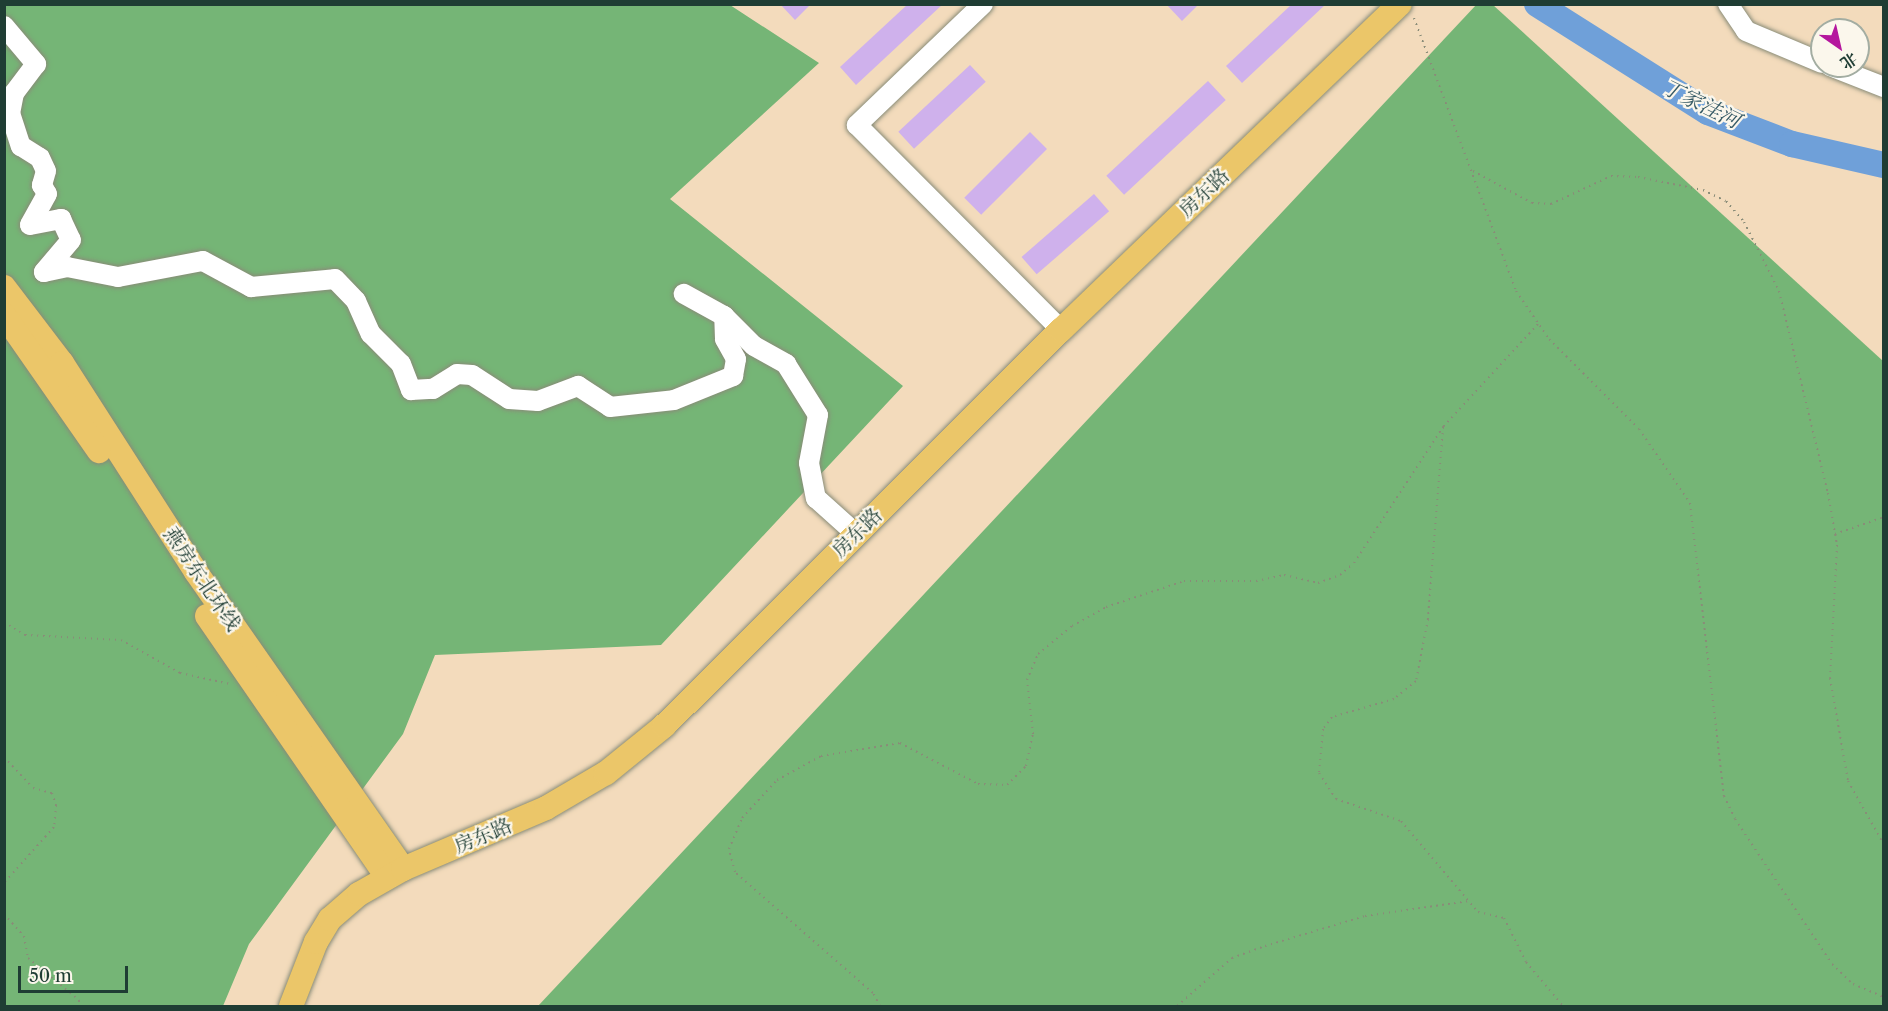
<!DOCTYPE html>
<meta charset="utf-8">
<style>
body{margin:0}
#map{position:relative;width:1888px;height:1011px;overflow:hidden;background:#f3dbbc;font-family:"Libre Caslon Text","Noto Serif SC",serif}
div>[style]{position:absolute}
.forest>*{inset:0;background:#75b576}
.river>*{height:26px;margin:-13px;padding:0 13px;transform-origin:13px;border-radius:13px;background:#6fa0d9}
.building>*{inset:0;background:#cfb1ec;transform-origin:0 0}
.path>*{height:2px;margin-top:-1px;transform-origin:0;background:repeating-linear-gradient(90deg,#898c78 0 1.5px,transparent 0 6px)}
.roads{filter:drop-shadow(0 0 2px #898c78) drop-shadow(0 0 2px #898c78)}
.minor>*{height:20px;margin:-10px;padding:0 10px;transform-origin:10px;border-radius:10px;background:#fff}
.major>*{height:24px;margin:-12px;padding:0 12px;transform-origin:12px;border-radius:12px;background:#ebc669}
span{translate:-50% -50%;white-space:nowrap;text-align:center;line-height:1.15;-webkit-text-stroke:4.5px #fbf7ec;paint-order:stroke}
.street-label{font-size:20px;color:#1f3d34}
.water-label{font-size:21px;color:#375b66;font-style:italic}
.frame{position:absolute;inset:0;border:6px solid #1f3d34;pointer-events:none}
.north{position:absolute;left:1810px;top:18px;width:60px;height:60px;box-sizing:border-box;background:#fbf7ec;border:2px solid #a3ada2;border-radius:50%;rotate:146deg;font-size:16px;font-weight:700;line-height:24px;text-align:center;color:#1f3d34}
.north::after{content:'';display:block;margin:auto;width:21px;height:27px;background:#b5179e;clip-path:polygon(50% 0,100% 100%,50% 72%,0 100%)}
.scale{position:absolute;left:18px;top:966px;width:110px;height:27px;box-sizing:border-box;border:3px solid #1f3d34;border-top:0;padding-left:8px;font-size:18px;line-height:21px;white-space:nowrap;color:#1f3d34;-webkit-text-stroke:4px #fbf7ec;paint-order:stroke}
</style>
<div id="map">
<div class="forest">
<div style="clip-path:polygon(1477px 4px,1493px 5px,1883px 361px,1883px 1006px,538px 1006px)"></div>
<div style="clip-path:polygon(5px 5px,730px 5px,819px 63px,670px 199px,903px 386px,661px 645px,435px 655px,403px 734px,249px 944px,223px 1006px,5px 1006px)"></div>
</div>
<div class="river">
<div style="left:1537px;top:4px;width:202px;rotate:32.3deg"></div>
<div style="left:1708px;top:112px;width:90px;rotate:20.9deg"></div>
<div style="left:1792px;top:144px;width:94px;rotate:12.9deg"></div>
</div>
<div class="building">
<div style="clip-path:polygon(780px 4px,811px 4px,795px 20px)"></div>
<div style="clip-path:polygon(908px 4px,943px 4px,856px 85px,840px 67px)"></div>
<div style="clip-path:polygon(1166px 4px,1199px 4px,1182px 21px)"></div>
<div style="clip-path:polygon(1292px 4px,1326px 4px,1242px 83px,1226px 66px)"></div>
<div style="left:970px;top:65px;width:23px;height:98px;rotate:47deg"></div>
<div style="left:1208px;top:81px;width:26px;height:139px;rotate:47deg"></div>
<div style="left:1030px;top:132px;width:24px;height:93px;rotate:45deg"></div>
<div style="left:1094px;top:194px;width:23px;height:96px;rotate:49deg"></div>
</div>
<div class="path">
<div style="left:1414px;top:18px;width:291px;rotate:69.5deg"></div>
<div style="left:1516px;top:291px;width:58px;rotate:55.5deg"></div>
<div style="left:1549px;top:339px;width:127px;rotate:45deg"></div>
<div style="left:1639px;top:429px;width:90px;rotate:55.4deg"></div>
<div style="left:1690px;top:503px;width:295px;rotate:83.4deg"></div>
<div style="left:1724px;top:796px;width:25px;rotate:64deg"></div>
<div style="left:1735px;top:819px;width:174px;rotate:56.2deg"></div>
<div style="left:1832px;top:964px;width:29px;rotate:44deg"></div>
<div style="left:1853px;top:984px;width:34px;rotate:23deg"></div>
<div style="left:1473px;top:171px;width:67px;rotate:28.5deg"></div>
<div style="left:1532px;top:203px;width:19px;rotate:3deg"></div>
<div style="left:1551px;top:204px;width:66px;rotate:-25deg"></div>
<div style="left:1611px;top:176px;width:27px;rotate:2deg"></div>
<div style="left:1638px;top:177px;width:66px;rotate:11.3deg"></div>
<div style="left:1703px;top:190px;width:25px;rotate:26deg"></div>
<div style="left:1726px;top:201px;width:28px;rotate:49deg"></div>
<div style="left:1744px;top:222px;width:77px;rotate:63.1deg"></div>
<div style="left:1779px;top:291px;width:208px;rotate:76.4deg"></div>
<div style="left:1828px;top:493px;width:53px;rotate:80.2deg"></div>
<div style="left:1837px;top:545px;width:133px;rotate:93deg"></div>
<div style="left:1830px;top:678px;width:105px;rotate:80.1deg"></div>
<div style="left:1848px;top:781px;width:73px;rotate:60.6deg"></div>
<div style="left:1538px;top:324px;width:140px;rotate:132.7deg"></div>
<div style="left:1443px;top:427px;width:193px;rotate:94.5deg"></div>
<div style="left:1428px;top:619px;width:63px;rotate:101deg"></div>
<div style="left:1416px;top:681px;width:28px;rotate:141deg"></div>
<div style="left:1394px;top:699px;width:65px;rotate:163.8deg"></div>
<div style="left:1332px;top:717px;width:15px;rotate:127deg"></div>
<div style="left:1323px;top:729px;width:44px;rotate:95.2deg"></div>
<div style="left:1319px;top:773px;width:31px;rotate:57deg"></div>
<div style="left:1336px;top:799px;width:69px;rotate:18.7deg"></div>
<div style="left:1401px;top:821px;width:119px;rotate:49.8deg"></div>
<div style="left:1478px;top:912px;width:27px;rotate:13deg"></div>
<div style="left:1504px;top:918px;width:49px;rotate:63.4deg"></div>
<div style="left:1526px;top:962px;width:57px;rotate:49.9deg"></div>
<div style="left:1835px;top:534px;width:52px;rotate:-19.1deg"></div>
<div style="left:4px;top:622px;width:25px;rotate:32deg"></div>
<div style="left:25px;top:635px;width:96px;rotate:3deg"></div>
<div style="left:121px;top:640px;width:68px;rotate:29.2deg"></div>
<div style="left:180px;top:673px;width:51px;rotate:12.4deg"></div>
<div style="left:4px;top:757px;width:42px;rotate:46.9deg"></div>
<div style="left:33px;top:788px;width:20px;rotate:15deg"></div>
<div style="left:52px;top:793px;width:13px;rotate:72deg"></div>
<div style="left:56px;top:805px;width:22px;rotate:95deg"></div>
<div style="left:54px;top:827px;width:75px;rotate:131.8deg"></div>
<div style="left:4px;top:914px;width:30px;rotate:48deg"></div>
<div style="left:24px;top:936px;width:22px;rotate:80deg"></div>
<div style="left:28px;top:958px;width:66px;rotate:39.5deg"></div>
<div style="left:79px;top:1000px;width:6px;rotate:90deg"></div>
<div style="left:880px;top:1006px;width:15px;rotate:-118deg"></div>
<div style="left:873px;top:993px;width:184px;rotate:-138.8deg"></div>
<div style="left:735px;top:872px;width:24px;rotate:-105deg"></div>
<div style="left:729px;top:849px;width:34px;rotate:-67deg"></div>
<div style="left:742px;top:818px;width:52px;rotate:-47.4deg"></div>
<div style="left:777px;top:780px;width:50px;rotate:-28.6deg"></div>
<div style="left:821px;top:756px;width:80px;rotate:-9.3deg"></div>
<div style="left:900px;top:743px;width:88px;rotate:27.7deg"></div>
<div style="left:978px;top:784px;width:29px;rotate:2deg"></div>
<div style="left:1007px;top:785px;width:27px;rotate:-45deg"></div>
<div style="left:1026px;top:766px;width:33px;rotate:-78deg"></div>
<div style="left:1033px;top:734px;width:54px;rotate:-96.3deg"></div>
<div style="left:1027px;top:680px;width:28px;rotate:-67deg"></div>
<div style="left:1038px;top:654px;width:44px;rotate:-39.5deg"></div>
<div style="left:1072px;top:626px;width:39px;rotate:-29deg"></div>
<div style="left:1106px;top:607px;width:82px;rotate:-18.4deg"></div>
<div style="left:1184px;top:581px;width:72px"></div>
<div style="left:1256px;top:581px;width:29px;rotate:-12deg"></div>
<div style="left:1284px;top:575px;width:35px;rotate:13deg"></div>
<div style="left:1318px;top:583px;width:23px;rotate:-20deg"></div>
<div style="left:1340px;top:575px;width:18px;rotate:-41deg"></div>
<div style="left:1354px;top:563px;width:163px;rotate:-56.8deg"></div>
<div style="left:1177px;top:1006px;width:73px;rotate:-41.1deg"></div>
<div style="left:1232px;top:958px;width:35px;rotate:-20deg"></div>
<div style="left:1265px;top:946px;width:104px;rotate:-16.7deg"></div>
<div style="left:1365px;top:916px;width:105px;rotate:-8.2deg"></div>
</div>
<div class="roads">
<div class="minor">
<div style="left:983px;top:4px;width:175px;rotate:136.2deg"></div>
<div style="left:857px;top:125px;width:289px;rotate:45.1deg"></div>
<div style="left:1728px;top:4px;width:32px;rotate:56deg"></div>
<div style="left:1746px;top:31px;width:82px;rotate:22.8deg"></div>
<div style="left:4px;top:26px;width:50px;rotate:49.9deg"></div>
<div style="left:36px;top:64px;width:36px;rotate:127deg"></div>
<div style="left:14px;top:93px;width:20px;rotate:101deg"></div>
<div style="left:10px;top:113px;width:35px;rotate:72deg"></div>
<div style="left:21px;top:146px;width:22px;rotate:32deg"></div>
<div style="left:40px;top:158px;width:14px;rotate:65deg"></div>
<div style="left:46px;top:171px;width:15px;rotate:106deg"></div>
<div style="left:42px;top:185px;width:10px;rotate:61deg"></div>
<div style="left:47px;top:194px;width:35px;rotate:119deg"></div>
<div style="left:30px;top:225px;width:32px;rotate:-11deg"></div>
<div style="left:61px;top:219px;width:23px;rotate:65deg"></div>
<div style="left:71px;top:240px;width:42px;rotate:130.2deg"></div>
<div style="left:44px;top:272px;width:24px;rotate:-12deg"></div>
<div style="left:67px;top:267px;width:52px;rotate:11.1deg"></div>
<div style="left:118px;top:277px;width:86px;rotate:-10.7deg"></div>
<div style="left:203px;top:261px;width:55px;rotate:28.4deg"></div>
<div style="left:251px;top:287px;width:84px;rotate:-5.4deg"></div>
<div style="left:335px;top:279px;width:30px;rotate:46deg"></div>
<div style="left:356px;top:301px;width:36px;rotate:66deg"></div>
<div style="left:371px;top:334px;width:42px;rotate:45deg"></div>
<div style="left:401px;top:364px;width:28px;rotate:69deg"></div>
<div style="left:411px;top:390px;width:22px;rotate:-3deg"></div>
<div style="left:433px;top:389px;width:28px;rotate:-32deg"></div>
<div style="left:457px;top:374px;width:15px;rotate:4deg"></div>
<div style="left:472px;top:375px;width:44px;rotate:33deg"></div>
<div style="left:509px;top:399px;width:29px;rotate:4deg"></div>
<div style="left:538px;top:401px;width:43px;rotate:-20.6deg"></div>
<div style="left:578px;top:386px;width:38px;rotate:33deg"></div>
<div style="left:610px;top:407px;width:64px;rotate:-6.2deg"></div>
<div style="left:674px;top:400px;width:64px;rotate:-22.1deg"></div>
<div style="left:733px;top:376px;width:17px;rotate:-80deg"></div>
<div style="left:736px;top:359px;width:23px;rotate:-119deg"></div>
<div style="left:725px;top:339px;width:23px;rotate:-92deg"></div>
<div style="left:724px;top:316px;width:46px;rotate:-151.2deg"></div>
<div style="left:1830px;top:66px;width:58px;rotate:21.3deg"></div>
<div style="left:724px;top:316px;width:42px;rotate:45deg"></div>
<div style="left:754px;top:346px;width:37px;rotate:29deg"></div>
<div style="left:786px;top:364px;width:60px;rotate:57.9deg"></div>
<div style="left:818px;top:415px;width:49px;rotate:100.6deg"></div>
<div style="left:809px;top:463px;width:36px;rotate:79deg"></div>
<div style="left:816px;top:498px;width:52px;rotate:41.9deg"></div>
</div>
<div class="major">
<div style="left:4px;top:287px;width:96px;rotate:52.7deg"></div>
<div style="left:62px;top:363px;width:248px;rotate:57.3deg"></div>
<div style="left:196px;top:572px;width:362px;rotate:55.1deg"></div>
<div style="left:4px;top:315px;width:166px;rotate:55.1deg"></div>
<div style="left:207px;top:616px;width:317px;rotate:55.4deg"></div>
<div style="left:291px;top:1006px;width:69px;rotate:-68.7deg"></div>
<div style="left:316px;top:942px;width:27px;rotate:-59deg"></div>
<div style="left:330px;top:919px;width:38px;rotate:-41deg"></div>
<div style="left:359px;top:894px;width:51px;rotate:-29.6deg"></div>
<div style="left:403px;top:869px;width:155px;rotate:-23.1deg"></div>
<div style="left:546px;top:808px;width:69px;rotate:-30.3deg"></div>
<div style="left:606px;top:773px;width:75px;rotate:-39deg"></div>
<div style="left:664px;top:726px;width:561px;rotate:-44.93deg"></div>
<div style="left:1061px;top:330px;width:470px;rotate:-43.9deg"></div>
</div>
</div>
<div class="street-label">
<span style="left:1204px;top:193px;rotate:-44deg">房东路</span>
<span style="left:857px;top:533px;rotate:-45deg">房东路</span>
<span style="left:202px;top:579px;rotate:56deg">燕房东北环线</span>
<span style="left:483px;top:836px;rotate:-23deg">房东路</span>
</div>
<div class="water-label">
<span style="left:1701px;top:104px;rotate:26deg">丁家洼河</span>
</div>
<div class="frame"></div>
<div class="north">北</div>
<div class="scale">50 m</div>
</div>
